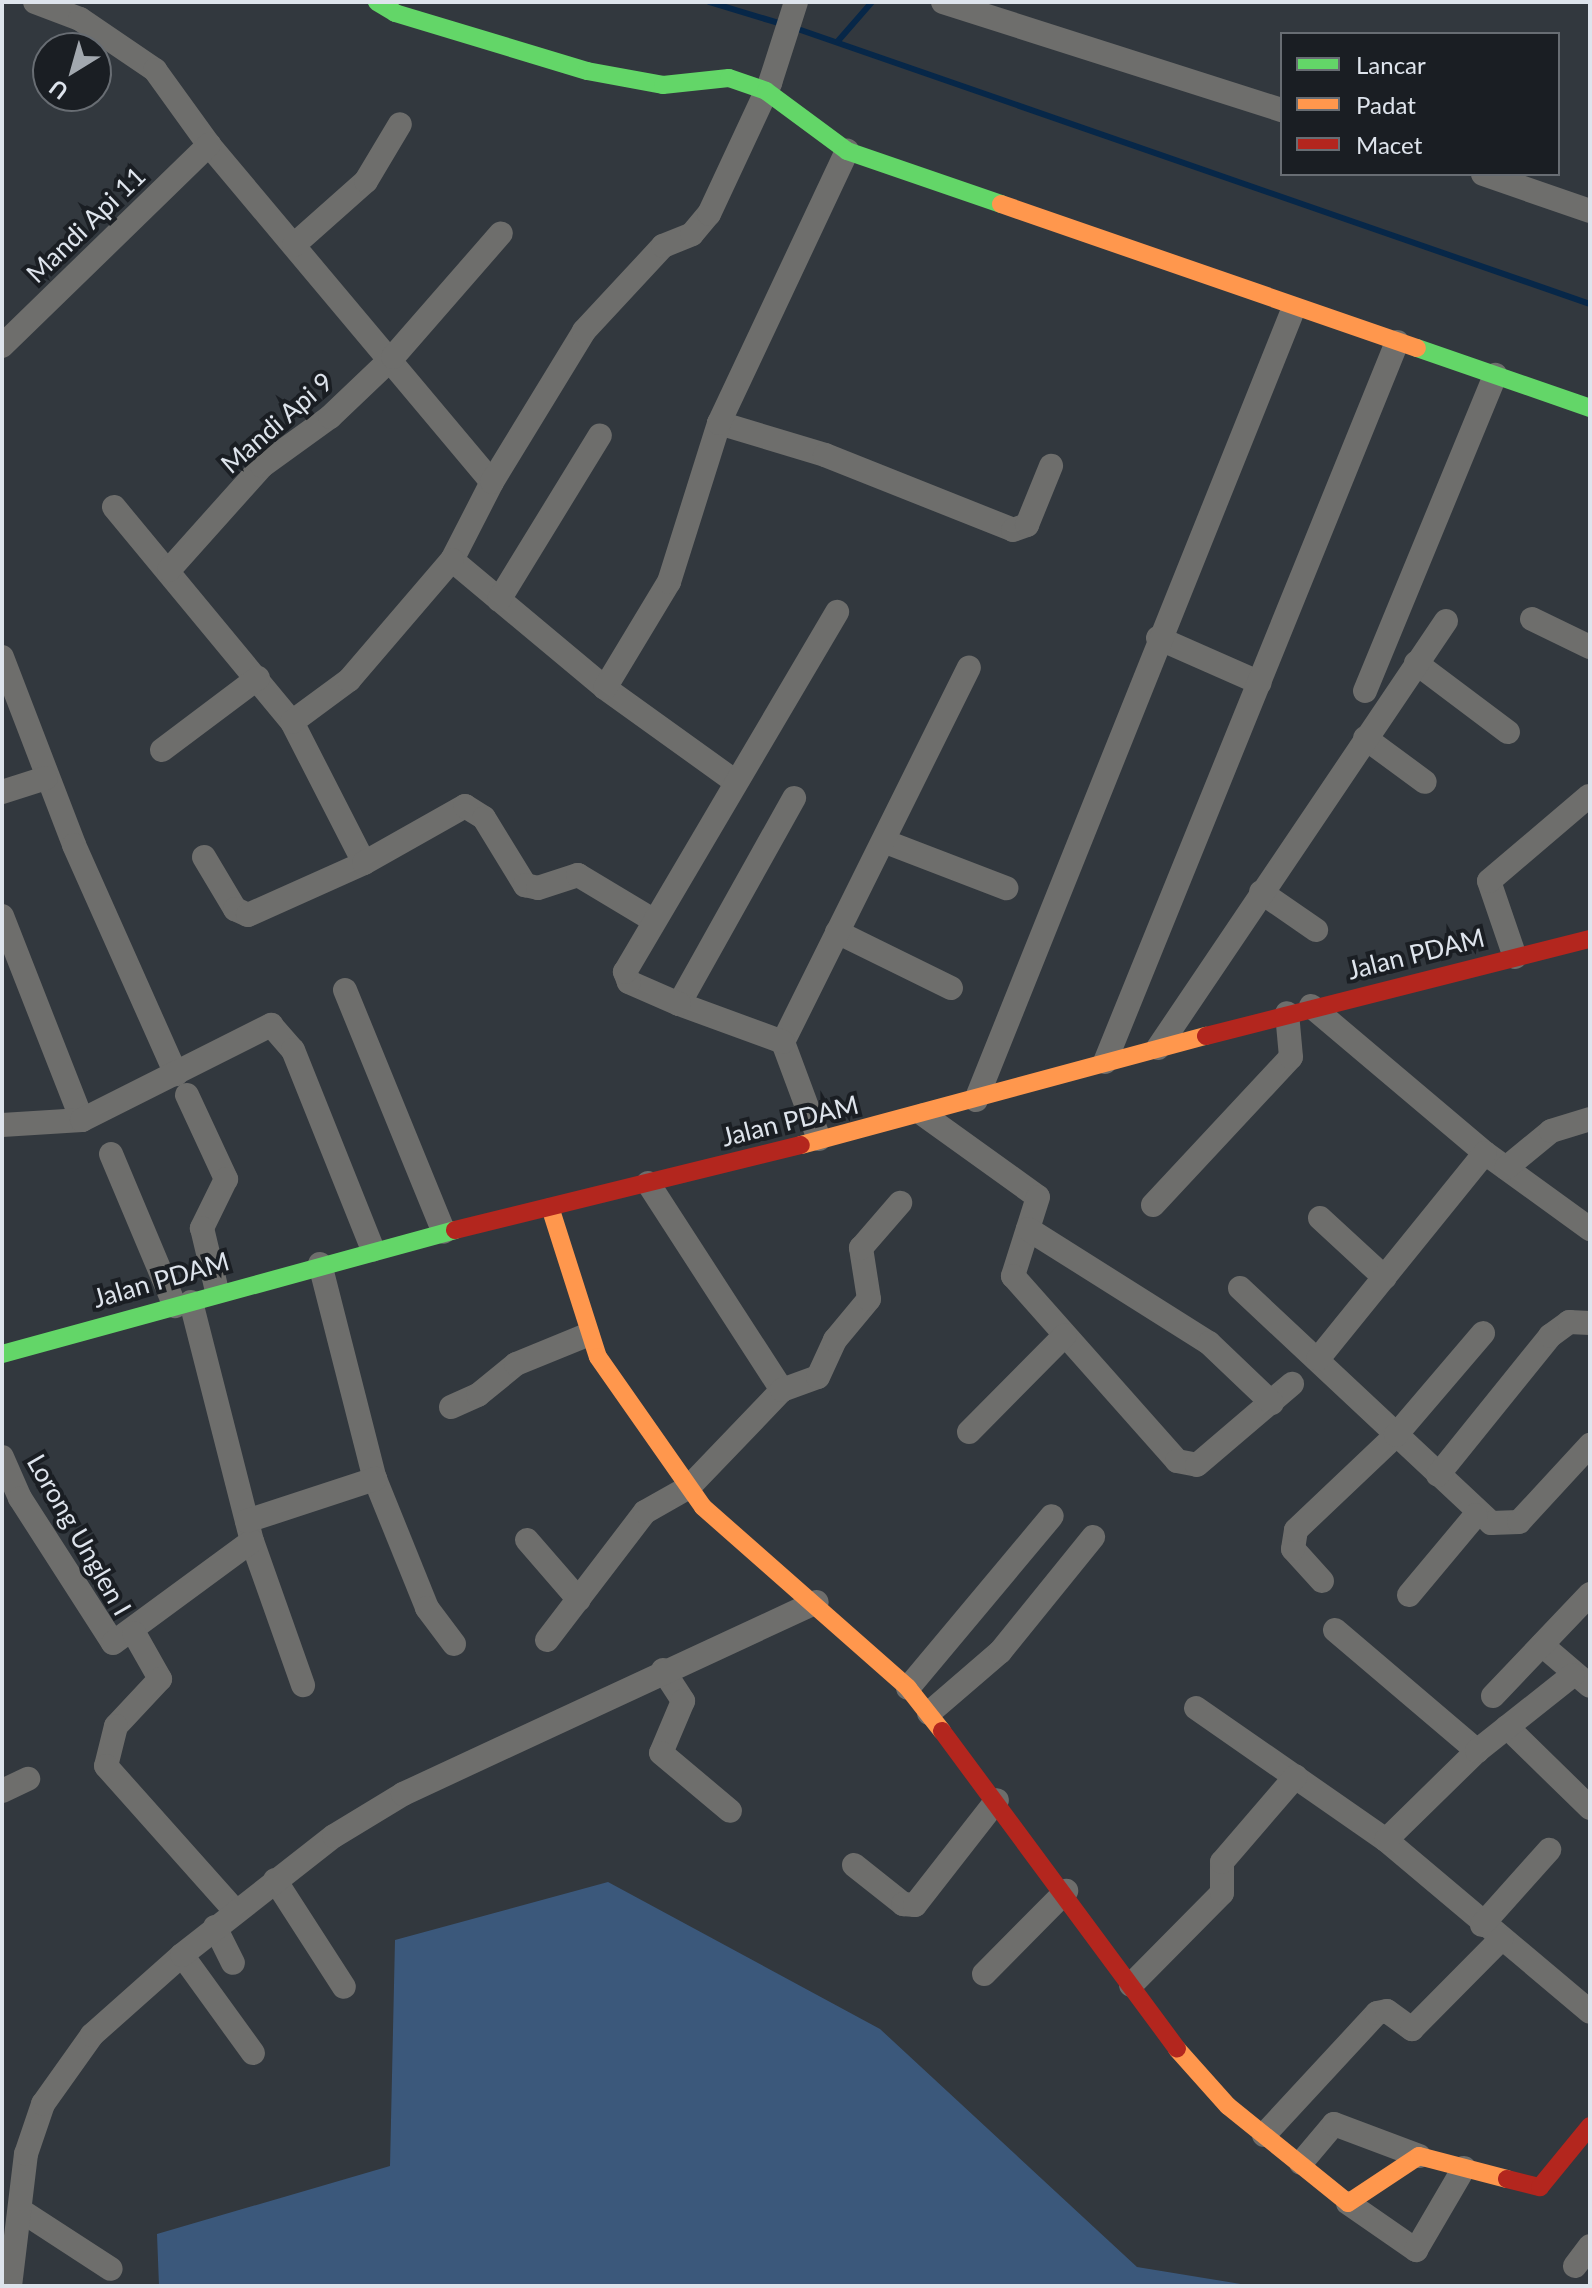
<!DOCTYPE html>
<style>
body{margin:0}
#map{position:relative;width:1592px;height:2288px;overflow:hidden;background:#32383e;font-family:Lato,sans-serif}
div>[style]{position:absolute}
.green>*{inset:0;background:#3b587b}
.stream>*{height:6px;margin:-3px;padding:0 3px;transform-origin:3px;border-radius:3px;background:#072748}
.street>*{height:24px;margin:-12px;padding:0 12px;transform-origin:12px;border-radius:12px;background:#6e6e6c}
.fast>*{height:18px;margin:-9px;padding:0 9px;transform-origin:9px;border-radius:9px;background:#63d668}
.slow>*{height:18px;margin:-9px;padding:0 9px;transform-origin:9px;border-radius:9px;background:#ff974d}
.jam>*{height:18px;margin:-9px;padding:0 9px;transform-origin:9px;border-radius:9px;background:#b3261e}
span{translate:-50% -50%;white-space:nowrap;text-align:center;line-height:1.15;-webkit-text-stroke:8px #1a1e23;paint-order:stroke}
.street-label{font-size:26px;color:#dee4ec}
.frame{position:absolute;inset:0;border:4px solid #dee4ec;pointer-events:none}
.legend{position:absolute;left:1280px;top:32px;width:280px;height:144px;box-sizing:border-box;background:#1a1e23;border:2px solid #686d73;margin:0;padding:10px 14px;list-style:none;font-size:24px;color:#dee4ec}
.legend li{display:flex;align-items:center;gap:16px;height:40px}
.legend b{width:40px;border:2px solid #686d73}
.north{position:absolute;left:32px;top:32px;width:80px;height:80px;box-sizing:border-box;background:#1a1e23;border:2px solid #686d73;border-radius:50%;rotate:217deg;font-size:22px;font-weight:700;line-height:32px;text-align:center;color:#dee4ec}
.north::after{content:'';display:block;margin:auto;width:28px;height:36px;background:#a2a8af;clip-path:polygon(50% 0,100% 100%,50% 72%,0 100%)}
</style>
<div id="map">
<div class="green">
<div style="clip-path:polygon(608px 1882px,880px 2029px,1137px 2267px,1253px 2286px,159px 2286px,157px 2234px,390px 2166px,395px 1940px)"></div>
</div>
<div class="stream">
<div style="left:709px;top:2px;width:76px;rotate:16.8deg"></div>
<div style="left:792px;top:27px;width:845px;rotate:19.14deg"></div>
<div style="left:838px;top:41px;width:52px;rotate:-48.9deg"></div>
</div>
<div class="street">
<div style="left:35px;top:2px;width:48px;rotate:20.7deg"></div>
<div style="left:80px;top:19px;width:91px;rotate:34.2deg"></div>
<div style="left:155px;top:70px;width:92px;rotate:54.2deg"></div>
<div style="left:209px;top:145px;width:440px;rotate:50deg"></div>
<div style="left:492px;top:482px;width:88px;rotate:117.1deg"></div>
<div style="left:452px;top:560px;width:199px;rotate:39.9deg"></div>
<div style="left:605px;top:688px;width:161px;rotate:35.7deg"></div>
<div style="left:943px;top:2px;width:356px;rotate:17.7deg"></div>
<div style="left:1483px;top:174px;width:113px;rotate:19.1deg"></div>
<div style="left:294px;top:245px;width:96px;rotate:-41.6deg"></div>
<div style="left:366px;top:181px;width:66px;rotate:-59.2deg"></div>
<div style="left:2px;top:346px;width:289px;rotate:-44.2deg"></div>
<div style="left:719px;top:423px;width:111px;rotate:16.8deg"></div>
<div style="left:825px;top:455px;width:202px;rotate:21.7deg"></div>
<div style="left:1013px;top:530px;width:15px;rotate:-20deg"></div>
<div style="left:1027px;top:525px;width:64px;rotate:-67.9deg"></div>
<div style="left:492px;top:482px;width:177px;rotate:-58.6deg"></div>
<div style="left:584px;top:331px;width:116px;rotate:-47.1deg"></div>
<div style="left:663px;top:246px;width:31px;rotate:-22deg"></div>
<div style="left:692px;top:234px;width:26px;rotate:-50deg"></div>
<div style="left:709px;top:214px;width:145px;rotate:-65deg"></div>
<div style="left:770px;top:83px;width:85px;rotate:-72.2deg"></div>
<div style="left:114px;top:507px;width:279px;rotate:50.4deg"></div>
<div style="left:292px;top:722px;width:158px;rotate:62.9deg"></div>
<div style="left:169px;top:570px;width:140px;rotate:-48.2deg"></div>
<div style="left:262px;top:466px;width:84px;rotate:-35.8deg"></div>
<div style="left:330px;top:417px;width:87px;rotate:-43.6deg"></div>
<div style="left:393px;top:357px;width:164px;rotate:-48.9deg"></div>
<div style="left:499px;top:600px;width:193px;rotate:-58.5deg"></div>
<div style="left:1532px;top:619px;width:64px;rotate:25.8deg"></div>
<div style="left:1158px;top:638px;width:111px;rotate:23.8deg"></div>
<div style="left:2px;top:657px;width:201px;rotate:69deg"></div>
<div style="left:74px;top:845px;width:251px;rotate:66deg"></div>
<div style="left:1416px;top:663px;width:115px;rotate:36.9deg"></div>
<div style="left:605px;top:688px;width:124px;rotate:-58.9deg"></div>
<div style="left:669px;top:582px;width:167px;rotate:-72.5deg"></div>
<div style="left:719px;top:423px;width:301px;rotate:-64.8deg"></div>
<div style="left:1365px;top:691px;width:342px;rotate:-67.6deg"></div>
<div style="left:292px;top:722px;width:71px;rotate:-36.4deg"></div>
<div style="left:349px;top:680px;width:158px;rotate:-49.4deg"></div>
<div style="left:1365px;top:738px;width:74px;rotate:36.3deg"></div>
<div style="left:162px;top:750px;width:120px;rotate:-36.9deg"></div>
<div style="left:2px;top:792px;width:46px;rotate:-17.7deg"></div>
<div style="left:886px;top:842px;width:129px;rotate:21deg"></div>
<div style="left:204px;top:857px;width:61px;rotate:59.2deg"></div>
<div style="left:235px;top:909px;width:14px;rotate:25deg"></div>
<div style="left:248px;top:915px;width:127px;rotate:-24.1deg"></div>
<div style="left:364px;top:863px;width:116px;rotate:-29.4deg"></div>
<div style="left:465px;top:806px;width:22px;rotate:32deg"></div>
<div style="left:484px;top:818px;width:79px;rotate:58.5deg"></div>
<div style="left:525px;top:885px;width:13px;rotate:13deg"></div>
<div style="left:538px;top:888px;width:42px;rotate:-18deg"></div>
<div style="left:578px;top:875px;width:87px;rotate:31deg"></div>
<div style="left:1261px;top:892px;width:67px;rotate:34.6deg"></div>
<div style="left:2px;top:916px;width:219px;rotate:68.6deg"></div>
<div style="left:837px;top:932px;width:127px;rotate:26.2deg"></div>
<div style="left:1515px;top:957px;width:80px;rotate:-108.9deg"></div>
<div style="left:1489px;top:881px;width:131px;rotate:-40.4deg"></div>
<div style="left:345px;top:990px;width:261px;rotate:67.8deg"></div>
<div style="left:679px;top:1004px;width:236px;rotate:-60.8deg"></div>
<div style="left:1311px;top:1006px;width:228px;rotate:40.2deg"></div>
<div style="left:1485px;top:1153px;width:130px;rotate:35.9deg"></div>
<div style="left:783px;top:1042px;width:418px;rotate:-63.6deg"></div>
<div style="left:1158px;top:1048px;width:515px;rotate:-56deg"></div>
<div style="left:1105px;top:1062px;width:777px;rotate:-67.92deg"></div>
<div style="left:187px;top:1095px;width:93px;rotate:65.1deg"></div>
<div style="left:226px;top:1179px;width:55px;rotate:116.1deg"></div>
<div style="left:202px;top:1228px;width:65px;rotate:76.6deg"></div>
<div style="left:976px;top:1100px;width:851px;rotate:-68.14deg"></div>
<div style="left:924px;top:1115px;width:140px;rotate:35.7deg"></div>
<div style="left:1038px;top:1197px;width:83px;rotate:107.6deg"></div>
<div style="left:1013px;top:1276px;width:247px;rotate:48.4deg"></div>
<div style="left:1177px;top:1461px;width:20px;rotate:11deg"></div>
<div style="left:1197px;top:1465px;width:125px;rotate:-40.5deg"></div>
<div style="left:2px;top:1125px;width:80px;rotate:-3.6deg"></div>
<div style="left:82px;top:1120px;width:212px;rotate:-26.7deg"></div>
<div style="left:271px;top:1025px;width:33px;rotate:49deg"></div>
<div style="left:293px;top:1050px;width:215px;rotate:68.2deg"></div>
<div style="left:819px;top:1139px;width:103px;rotate:-110.4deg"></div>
<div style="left:783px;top:1042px;width:111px;rotate:-159.9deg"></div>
<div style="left:679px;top:1004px;width:55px;rotate:-156.3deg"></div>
<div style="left:629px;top:982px;width:11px;rotate:-112deg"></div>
<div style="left:625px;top:972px;width:418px;rotate:-59.5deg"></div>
<div style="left:111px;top:1154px;width:165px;rotate:67.2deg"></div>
<div style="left:1506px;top:1168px;width:58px;rotate:-39.4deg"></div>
<div style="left:1551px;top:1131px;width:41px;rotate:-17.1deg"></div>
<div style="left:648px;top:1183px;width:247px;rotate:57.1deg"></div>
<div style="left:1153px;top:1205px;width:202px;rotate:-47deg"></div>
<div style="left:1291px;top:1057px;width:44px;rotate:-95.2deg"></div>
<div style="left:1320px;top:1218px;width:88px;rotate:42.7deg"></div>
<div style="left:1028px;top:1229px;width:214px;rotate:32.2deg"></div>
<div style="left:1209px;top:1343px;width:87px;rotate:43.6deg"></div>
<div style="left:320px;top:1264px;width:222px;rotate:75.7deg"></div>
<div style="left:375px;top:1479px;width:139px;rotate:68deg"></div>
<div style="left:427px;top:1608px;width:45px;rotate:53.1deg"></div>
<div style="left:1240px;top:1288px;width:344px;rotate:43.1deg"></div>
<div style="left:1491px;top:1523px;width:28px;rotate:-2deg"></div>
<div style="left:1519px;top:1522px;width:105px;rotate:-47.3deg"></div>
<div style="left:191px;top:1302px;width:247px;rotate:75.7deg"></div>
<div style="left:252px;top:1541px;width:153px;rotate:70.5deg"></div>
<div style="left:1318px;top:1359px;width:265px;rotate:-51deg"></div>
<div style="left:451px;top:1407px;width:30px;rotate:-24deg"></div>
<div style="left:478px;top:1395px;width:49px;rotate:-39.2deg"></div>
<div style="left:516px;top:1364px;width:77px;rotate:-22.2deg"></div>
<div style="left:969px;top:1432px;width:136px;rotate:-45.3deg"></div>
<div style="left:2px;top:1457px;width:45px;rotate:66.3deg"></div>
<div style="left:20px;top:1498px;width:172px;rotate:57.3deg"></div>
<div style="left:113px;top:1643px;width:172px;rotate:-36.3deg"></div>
<div style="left:1438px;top:1475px;width:179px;rotate:-51.1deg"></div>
<div style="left:1550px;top:1336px;width:24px;rotate:-36deg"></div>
<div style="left:1569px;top:1322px;width:21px;rotate:3deg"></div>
<div style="left:247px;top:1521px;width:135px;rotate:-18.2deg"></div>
<div style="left:527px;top:1540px;width:79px;rotate:49.1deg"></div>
<div style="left:1322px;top:1581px;width:43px;rotate:-132.2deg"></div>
<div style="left:1293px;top:1549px;width:19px;rotate:-81deg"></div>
<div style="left:1296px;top:1530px;width:138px;rotate:-43.5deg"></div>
<div style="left:1396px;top:1435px;width:134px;rotate:-49.5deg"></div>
<div style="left:1409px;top:1595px;width:104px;rotate:-50.1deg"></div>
<div style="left:1335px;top:1630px;width:187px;rotate:40.4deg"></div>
<div style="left:134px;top:1633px;width:53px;rotate:60.5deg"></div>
<div style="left:160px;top:1679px;width:64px;rotate:133.1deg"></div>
<div style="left:116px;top:1726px;width:41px;rotate:104deg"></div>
<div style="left:106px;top:1766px;width:194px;rotate:48.3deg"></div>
<div style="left:547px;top:1640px;width:161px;rotate:-52.6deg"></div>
<div style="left:645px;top:1512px;width:51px;rotate:-29.6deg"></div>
<div style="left:689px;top:1487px;width:134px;rotate:-46.2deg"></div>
<div style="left:782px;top:1390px;width:38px;rotate:-20deg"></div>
<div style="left:818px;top:1377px;width:41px;rotate:-65.3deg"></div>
<div style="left:835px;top:1340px;width:53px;rotate:-50.3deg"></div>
<div style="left:869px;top:1299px;width:52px;rotate:-98.9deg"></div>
<div style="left:861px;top:1248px;width:60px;rotate:-49.1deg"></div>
<div style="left:1542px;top:1645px;width:63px;rotate:40.5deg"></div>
<div style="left:663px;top:1670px;width:37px;rotate:57deg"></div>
<div style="left:683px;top:1701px;width:56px;rotate:112.9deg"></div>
<div style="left:661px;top:1753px;width:90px;rotate:40deg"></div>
<div style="left:908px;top:1688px;width:224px;rotate:-50.1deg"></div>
<div style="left:1493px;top:1696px;width:141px;rotate:-46.4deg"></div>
<div style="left:1196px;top:1708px;width:231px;rotate:34.8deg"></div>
<div style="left:1386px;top:1840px;width:267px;rotate:40.1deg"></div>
<div style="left:929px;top:1713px;width:94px;rotate:-40.7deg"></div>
<div style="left:1000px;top:1652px;width:148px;rotate:-51deg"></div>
<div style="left:1507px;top:1727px;width:116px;rotate:44.3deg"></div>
<div style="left:2px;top:1791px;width:29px;rotate:-25deg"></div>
<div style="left:1386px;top:1840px;width:127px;rotate:-44.4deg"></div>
<div style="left:1477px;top:1751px;width:122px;rotate:-38.4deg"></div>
<div style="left:854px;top:1865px;width:63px;rotate:38.5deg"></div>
<div style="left:903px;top:1904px;width:12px;rotate:5deg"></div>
<div style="left:915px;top:1905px;width:133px;rotate:-52deg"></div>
<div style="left:275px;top:1880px;width:127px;rotate:57.2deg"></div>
<div style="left:1482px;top:1925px;width:101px;rotate:-48.2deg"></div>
<div style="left:215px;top:1927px;width:40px;rotate:63.4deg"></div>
<div style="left:182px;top:1955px;width:121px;rotate:54.1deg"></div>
<div style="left:984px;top:1974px;width:117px;rotate:-45.3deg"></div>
<div style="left:1131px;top:1985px;width:129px;rotate:-45.3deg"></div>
<div style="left:1222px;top:1893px;width:31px;rotate:-90deg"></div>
<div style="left:1222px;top:1862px;width:113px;rotate:-49.3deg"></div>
<div style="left:1264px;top:2135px;width:166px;rotate:-47.2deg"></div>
<div style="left:1377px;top:2013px;width:10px;rotate:-11deg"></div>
<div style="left:1387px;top:2011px;width:31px;rotate:36deg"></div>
<div style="left:1412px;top:2029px;width:127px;rotate:-45.3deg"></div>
<div style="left:1301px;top:2163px;width:51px;rotate:-49.8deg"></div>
<div style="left:1334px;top:2124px;width:91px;rotate:20.6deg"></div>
<div style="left:1348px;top:2203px;width:83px;rotate:34.7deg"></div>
<div style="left:1416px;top:2250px;width:95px;rotate:-59.7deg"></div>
<div style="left:20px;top:2210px;width:108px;rotate:33deg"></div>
<div style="left:1575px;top:2266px;width:25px;rotate:-53deg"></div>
<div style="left:10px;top:2286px;width:133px;rotate:-83.1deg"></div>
<div style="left:26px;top:2154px;width:53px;rotate:-71.2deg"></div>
<div style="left:43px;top:2104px;width:85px;rotate:-54.6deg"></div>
<div style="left:92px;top:2035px;width:120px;rotate:-41.6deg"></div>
<div style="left:182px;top:1955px;width:193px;rotate:-38.1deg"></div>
<div style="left:334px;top:1836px;width:81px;rotate:-31.3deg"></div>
<div style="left:403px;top:1794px;width:456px;rotate:-24.9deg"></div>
</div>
<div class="fast">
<div style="left:377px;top:2px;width:21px;rotate:31deg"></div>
<div style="left:395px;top:13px;width:201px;rotate:16.8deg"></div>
<div style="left:587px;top:71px;width:77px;rotate:10.4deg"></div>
<div style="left:663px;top:85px;width:66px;rotate:-6.1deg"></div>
<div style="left:729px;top:78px;width:39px;rotate:19deg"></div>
<div style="left:766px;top:91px;width:101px;rotate:36.5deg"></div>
<div style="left:847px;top:151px;width:163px;rotate:19deg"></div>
<div style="left:1417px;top:348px;width:183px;rotate:19.1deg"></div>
<div style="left:2px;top:1354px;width:470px;rotate:-15.3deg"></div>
</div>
<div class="slow">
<div style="left:1001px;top:204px;width:440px;rotate:19.1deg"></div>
<div style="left:801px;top:1145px;width:419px;rotate:-15.1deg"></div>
<div style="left:550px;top:1207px;width:157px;rotate:72.3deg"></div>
<div style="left:598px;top:1357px;width:183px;rotate:55deg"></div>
<div style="left:703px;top:1507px;width:273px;rotate:41.4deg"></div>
<div style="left:908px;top:1688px;width:55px;rotate:51.7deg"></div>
<div style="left:1177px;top:2049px;width:76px;rotate:48.2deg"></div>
<div style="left:1228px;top:2106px;width:154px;rotate:38.9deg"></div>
<div style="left:1348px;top:2203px;width:85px;rotate:-33.5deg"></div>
<div style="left:1419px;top:2156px;width:91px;rotate:14.6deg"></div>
</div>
<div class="jam">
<div style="left:1206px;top:1036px;width:396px;rotate:-14.2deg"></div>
<div style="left:455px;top:1230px;width:356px;rotate:-13.8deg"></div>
<div style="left:942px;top:1731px;width:395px;rotate:53.5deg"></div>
<div style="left:1507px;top:2179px;width:34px;rotate:14deg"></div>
<div style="left:1540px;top:2187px;width:79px;rotate:-50.7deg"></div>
</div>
<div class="street-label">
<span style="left:86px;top:225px;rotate:-44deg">Mandi Api 11</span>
<span style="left:277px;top:423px;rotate:-41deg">Mandi Api 9</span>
<span style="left:1416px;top:954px;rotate:-14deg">Jalan PDAM</span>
<span style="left:790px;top:1121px;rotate:-14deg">Jalan PDAM</span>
<span style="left:161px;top:1280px;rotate:-16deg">Jalan PDAM</span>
<span style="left:79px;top:1535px;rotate:60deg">Lorong Unglen I</span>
</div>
<div class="frame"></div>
<ul class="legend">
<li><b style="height:10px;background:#63d668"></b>Lancar</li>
<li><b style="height:10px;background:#ff974d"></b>Padat</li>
<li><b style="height:10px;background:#b3261e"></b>Macet</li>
</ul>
<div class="north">U</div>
</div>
